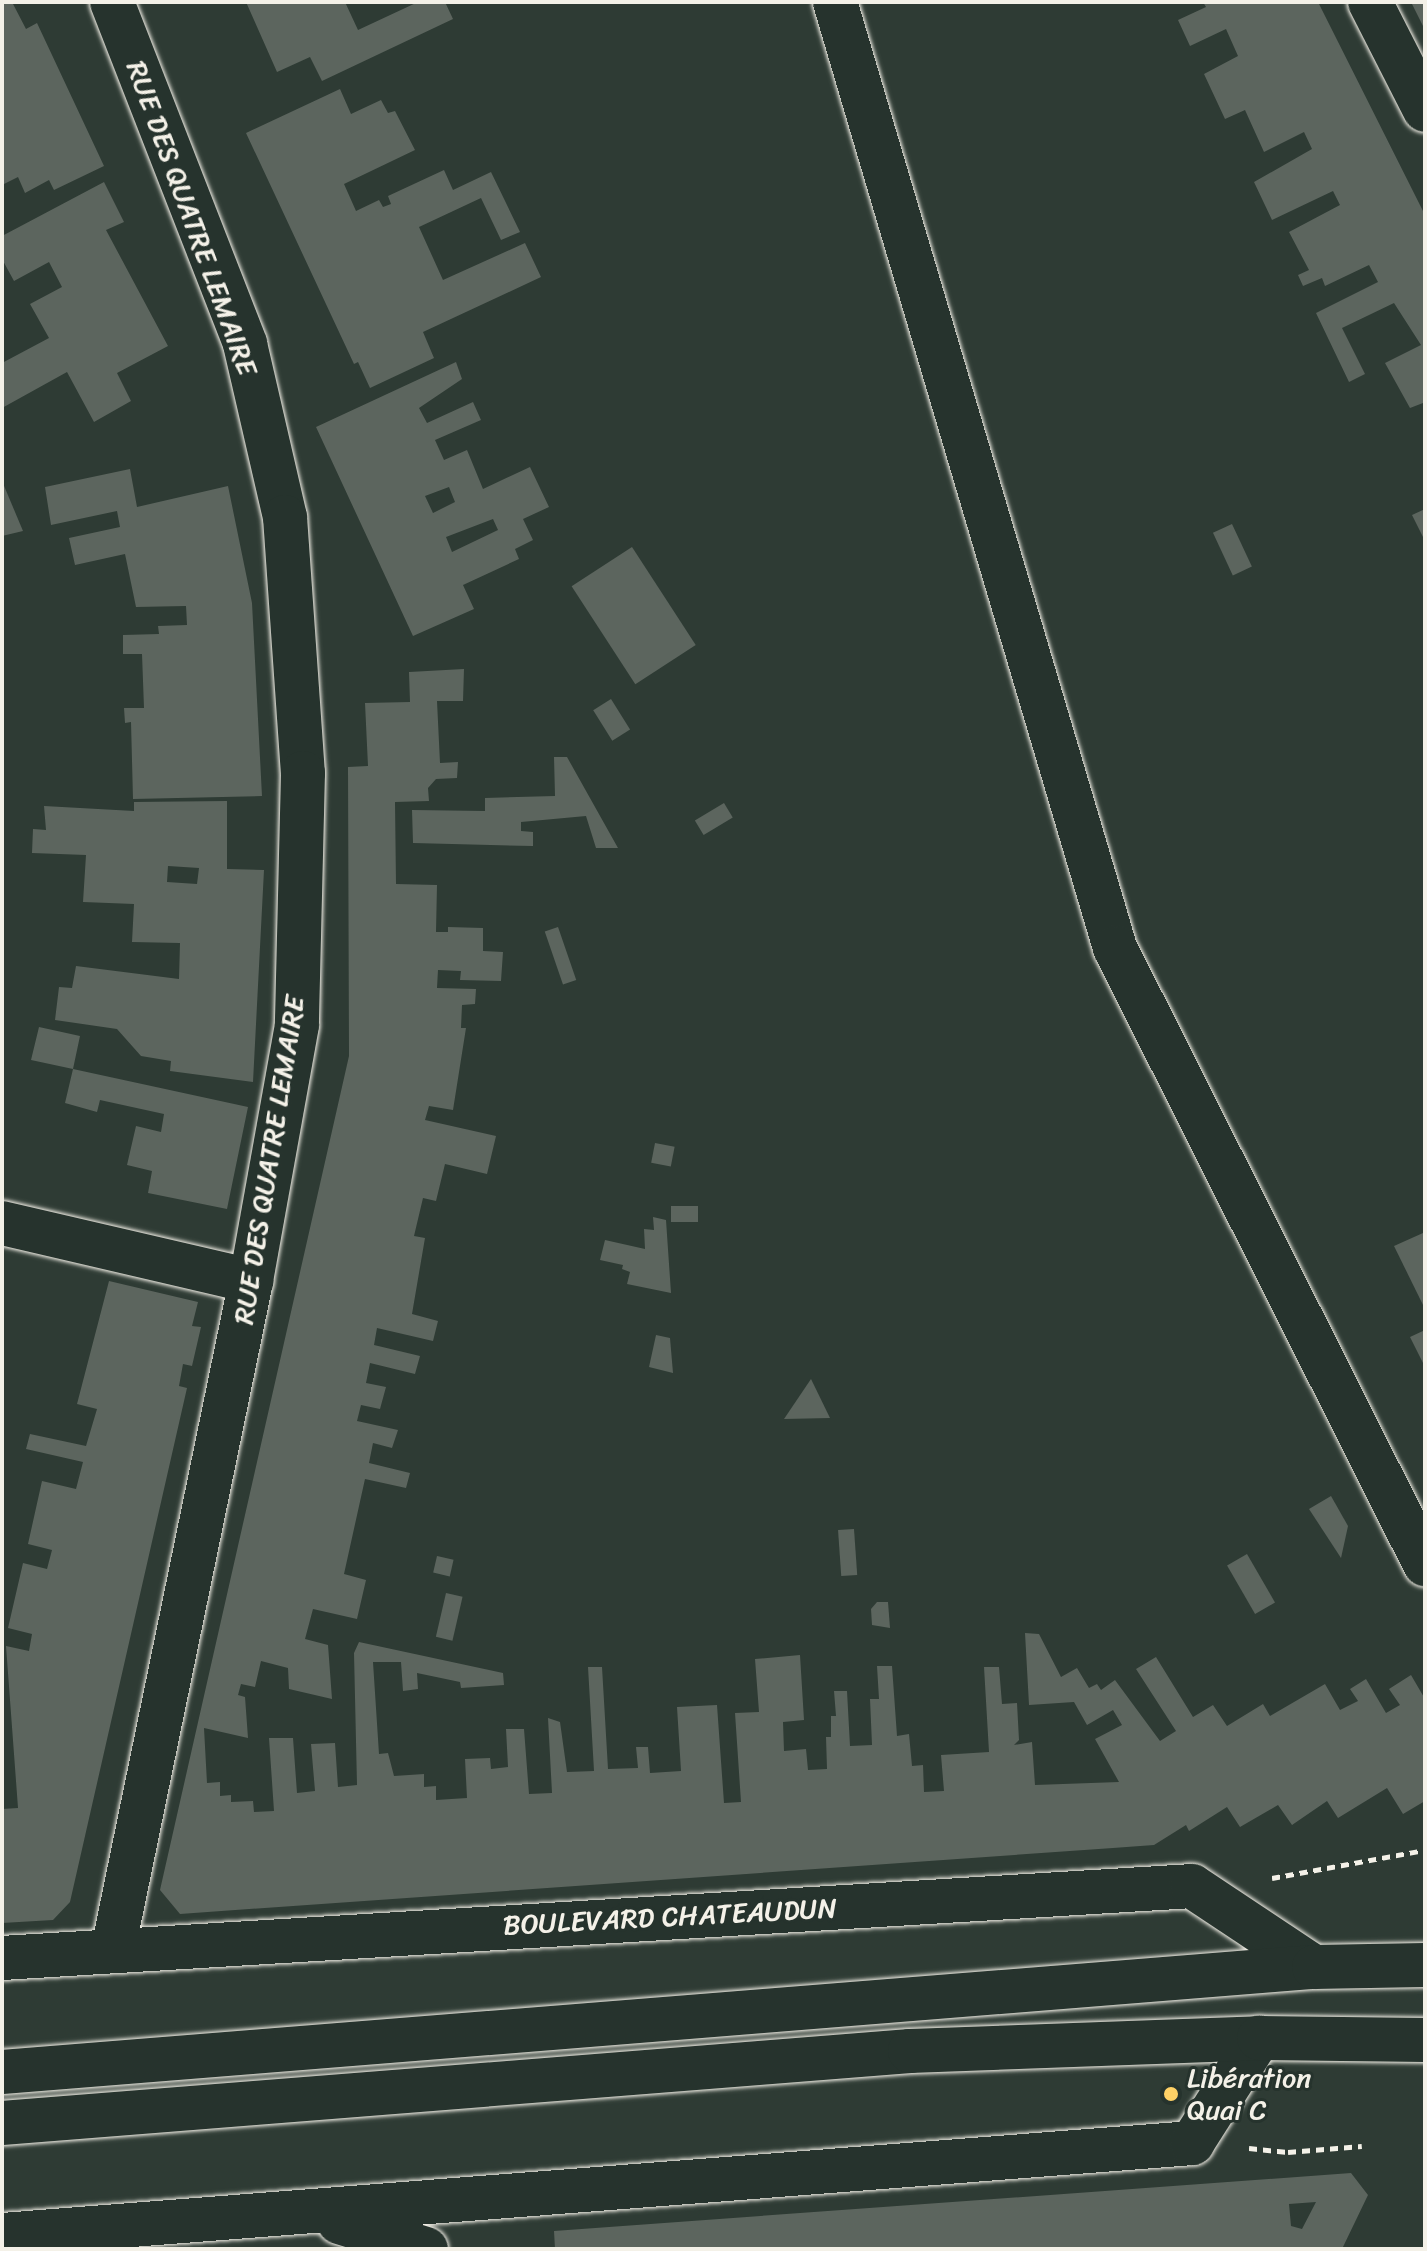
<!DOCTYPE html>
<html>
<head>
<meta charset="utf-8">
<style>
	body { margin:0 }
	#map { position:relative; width:1427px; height:2251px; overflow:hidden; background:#2e3b34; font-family:Sriracha,sans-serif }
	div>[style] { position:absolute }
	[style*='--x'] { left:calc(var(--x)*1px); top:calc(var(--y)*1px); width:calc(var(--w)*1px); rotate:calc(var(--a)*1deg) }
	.building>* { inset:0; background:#5c655e; transform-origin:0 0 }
	.path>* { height:5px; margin-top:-2.5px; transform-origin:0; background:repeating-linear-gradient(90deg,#f4f1e8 0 8px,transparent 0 14px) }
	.roads { filter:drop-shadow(0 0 2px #f4f1e8) drop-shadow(0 0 2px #f4f1e8) }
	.street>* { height:44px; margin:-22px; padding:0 22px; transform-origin:22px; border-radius:22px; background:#26332d }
	.primary>* { height:44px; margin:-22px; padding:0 22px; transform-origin:22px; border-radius:22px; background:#26332d }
	.dots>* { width:22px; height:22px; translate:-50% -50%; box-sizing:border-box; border:4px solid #26332d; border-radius:50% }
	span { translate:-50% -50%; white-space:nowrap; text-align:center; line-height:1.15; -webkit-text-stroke:6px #26332d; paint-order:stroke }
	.street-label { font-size:28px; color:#f4f1e8 }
	.poi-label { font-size:28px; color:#f4f1e8 }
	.left { translate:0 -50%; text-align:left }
	.frame { position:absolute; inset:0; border:4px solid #f4f1e8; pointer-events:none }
</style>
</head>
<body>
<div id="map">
	<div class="building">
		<i style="clip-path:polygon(2px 2px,12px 2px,26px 29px,37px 23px,104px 166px,54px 190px,49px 180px,25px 193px,18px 177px,2px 185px)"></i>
		<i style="clip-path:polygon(246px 2px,345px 2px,358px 30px,418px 2px,445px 2px,453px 19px,322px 81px,310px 57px,277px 72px)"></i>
		<i style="clip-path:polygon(1203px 2px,1318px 2px,1425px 215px,1425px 407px,1423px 403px,1410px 408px,1385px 363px,1421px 345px,1394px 303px,1342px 328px,1365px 374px,1349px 382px,1316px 313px,1378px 282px,1369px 265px,1325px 286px,1322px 278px,1303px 286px,1298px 275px,1309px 270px,1289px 232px,1340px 205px,1333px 191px,1272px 220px,1254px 182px,1312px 149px,1304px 132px,1264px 152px,1245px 110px,1225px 119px,1204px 74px,1238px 56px,1226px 29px,1190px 46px,1178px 20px,1206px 7px)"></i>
		<i style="clip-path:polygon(1411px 2px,1425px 2px,1425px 30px)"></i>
		<i style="clip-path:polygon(340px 89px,351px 114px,381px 100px,388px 113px,395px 111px,415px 150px,344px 184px,356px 211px,379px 200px,383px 207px,391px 204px,388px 196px,444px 170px,453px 190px,491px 172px,520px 232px,501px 240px,481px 198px,419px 227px,443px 280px,525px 243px,541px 277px,423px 332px,434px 358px,370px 388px,358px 362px,354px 364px,246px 133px)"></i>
		<i style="clip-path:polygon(104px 182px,124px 222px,106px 230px,168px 346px,117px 373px,131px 401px,94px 422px,67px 372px,2px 408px,2px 363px,49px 338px,30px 304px,62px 287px,49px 262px,14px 281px,2px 259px,2px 236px)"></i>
		<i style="clip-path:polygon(evenodd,456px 362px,462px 379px,419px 408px,427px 423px,473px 402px,481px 420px,435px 440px,444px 460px,467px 450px,483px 489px,530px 467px,549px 507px,523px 519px,533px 540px,515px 549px,519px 559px,463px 585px,474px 609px,413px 636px,316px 427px,456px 362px,449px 487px,455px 502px,433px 513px,425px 496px,449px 487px,456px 362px,493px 519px,498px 530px,452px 552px,446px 537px,493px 519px)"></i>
		<i style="clip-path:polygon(130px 469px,137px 507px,228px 486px,252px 603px,262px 796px,133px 799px,131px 722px,125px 723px,124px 708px,144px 708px,142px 654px,123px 654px,123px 635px,159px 634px,158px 626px,187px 625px,186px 606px,136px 607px,125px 554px,75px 565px,69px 538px,120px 527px,117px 511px,51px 525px,45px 487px)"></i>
		<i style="clip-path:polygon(2px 481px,23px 531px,2px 536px)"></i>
		<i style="clip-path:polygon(1425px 509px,1425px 541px,1412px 515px)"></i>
		<i style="left:1232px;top:524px;width:47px;height:21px;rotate:65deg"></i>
		<i style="left:632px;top:547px;width:117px;height:72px;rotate:57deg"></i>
		<i style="clip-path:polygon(464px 669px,463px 701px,437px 701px,440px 763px,458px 762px,457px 778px,436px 779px,428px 788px,429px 801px,395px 802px,396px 884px,437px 885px,436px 932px,448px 932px,448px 927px,483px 928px,483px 951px,503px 952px,501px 981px,460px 980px,461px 971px,438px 970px,437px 988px,476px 989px,475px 1004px,462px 1005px,461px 1028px,466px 1028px,453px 1110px,429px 1106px,425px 1120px,496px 1136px,487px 1174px,445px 1164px,436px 1201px,423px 1198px,414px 1236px,425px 1238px,412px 1314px,438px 1321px,433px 1341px,377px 1328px,374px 1345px,420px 1356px,415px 1374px,370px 1363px,366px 1383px,386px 1387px,380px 1409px,361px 1405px,357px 1421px,398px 1430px,392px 1448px,373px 1443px,369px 1463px,410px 1473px,406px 1488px,365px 1479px,344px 1574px,366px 1580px,357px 1619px,313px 1609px,305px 1639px,328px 1645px,332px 1699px,289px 1689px,288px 1668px,261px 1661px,255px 1687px,241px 1684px,238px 1695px,245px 1697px,248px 1738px,204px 1728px,207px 1783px,220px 1782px,220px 1796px,231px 1795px,231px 1802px,253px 1801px,254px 1812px,274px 1811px,269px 1738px,293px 1738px,297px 1793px,315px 1791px,311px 1744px,335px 1743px,338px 1787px,357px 1785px,354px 1653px,359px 1642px,503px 1673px,504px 1685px,461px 1688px,460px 1682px,417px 1673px,418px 1689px,403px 1691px,401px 1662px,373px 1662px,379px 1754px,388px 1753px,394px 1776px,424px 1774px,424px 1787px,436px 1786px,436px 1800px,467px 1798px,465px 1759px,490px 1758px,491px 1769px,508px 1767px,506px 1729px,524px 1729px,529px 1794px,552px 1793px,548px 1718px,560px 1722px,567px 1772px,594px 1771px,588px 1667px,602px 1667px,608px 1769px,638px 1768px,636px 1747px,648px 1747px,650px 1773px,681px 1771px,677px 1707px,717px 1705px,724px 1803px,741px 1802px,735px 1713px,759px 1712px,755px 1659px,800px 1655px,804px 1720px,783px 1722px,784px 1751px,806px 1749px,808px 1770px,827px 1769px,826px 1737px,831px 1737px,831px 1716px,836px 1716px,834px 1691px,847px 1691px,850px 1746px,872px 1745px,870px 1699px,879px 1699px,877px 1666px,892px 1666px,897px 1736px,909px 1734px,912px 1766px,923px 1765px,924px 1792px,944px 1791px,941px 1755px,989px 1752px,984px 1667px,999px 1667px,1002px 1704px,1017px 1703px,1019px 1740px,1014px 1745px,1032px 1742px,1035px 1785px,1119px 1782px,1095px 1739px,1122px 1725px,1113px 1710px,1087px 1725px,1074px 1702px,1029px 1705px,1025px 1633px,1039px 1634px,1061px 1677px,1077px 1668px,1089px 1688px,1097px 1684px,1101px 1690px,1115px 1680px,1160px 1741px,1176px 1731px,1136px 1669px,1156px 1657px,1193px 1717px,1213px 1705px,1227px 1726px,1263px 1704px,1270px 1716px,1325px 1684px,1340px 1710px,1358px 1701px,1350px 1689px,1366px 1679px,1386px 1713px,1400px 1705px,1389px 1689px,1411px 1675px,1425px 1699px,1425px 1801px,1403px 1814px,1387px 1788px,1338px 1818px,1327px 1801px,1292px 1825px,1278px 1805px,1240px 1827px,1227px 1807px,1189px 1831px,1186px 1825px,1154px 1845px,1113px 1848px,180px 1914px,160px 1890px,349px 1056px,348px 767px,368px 766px,365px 703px,410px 702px,409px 672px)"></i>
		<i style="left:611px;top:699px;width:36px;height:21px;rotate:58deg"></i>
		<i style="clip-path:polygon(554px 757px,567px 757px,618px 848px,596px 848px,586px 816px,521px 822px,521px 831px,533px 832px,533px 846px,413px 843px,412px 810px,485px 811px,485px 798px,555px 796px)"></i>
		<i style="clip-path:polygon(evenodd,227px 801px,227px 869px,264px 870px,253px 1082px,170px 1071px,171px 1061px,141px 1056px,117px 1029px,55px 1020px,59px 987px,72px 988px,76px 966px,179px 979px,180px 943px,132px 942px,134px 904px,83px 902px,86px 855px,32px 853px,33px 829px,46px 830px,44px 806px,134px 811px,134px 802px,227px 801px,168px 866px,199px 868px,197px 884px,167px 882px,168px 866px)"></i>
		<i style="left:724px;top:803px;width:17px;height:34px;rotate:59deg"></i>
		<i style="left:558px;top:927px;width:56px;height:14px;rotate:71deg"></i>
		<i style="clip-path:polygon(39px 1027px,80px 1036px,73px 1069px,248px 1107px,227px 1209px,148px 1193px,152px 1171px,127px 1165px,136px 1126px,161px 1132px,164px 1114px,100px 1100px,97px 1112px,65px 1103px,73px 1069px,31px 1060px)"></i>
		<i style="left:655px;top:1143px;width:20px;height:20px;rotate:11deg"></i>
		<i style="left:671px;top:1206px;width:27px;height:16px"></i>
		<i style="clip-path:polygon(653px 1217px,666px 1220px,671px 1293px,627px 1284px,630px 1272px,622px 1269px,623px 1265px,600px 1260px,605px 1240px,645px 1249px,644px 1229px,654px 1230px)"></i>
		<i style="clip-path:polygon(1423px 1233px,1425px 1237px,1425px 1309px,1394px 1246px)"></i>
		<i style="clip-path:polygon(109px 1281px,198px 1302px,192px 1326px,201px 1327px,192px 1366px,183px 1364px,179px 1386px,187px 1388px,70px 1902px,53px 1920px,2px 1923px,2px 1809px,18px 1808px,6px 1646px,29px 1651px,32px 1634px,8px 1628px,23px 1563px,47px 1569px,52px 1550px,28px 1544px,42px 1481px,76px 1489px,83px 1462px,26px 1449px,30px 1434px,86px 1446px,97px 1409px,77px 1404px)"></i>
		<i style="clip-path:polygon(1425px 1330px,1425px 1367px,1410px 1337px)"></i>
		<i style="clip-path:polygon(656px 1335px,670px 1338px,673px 1373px,649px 1367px)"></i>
		<i style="clip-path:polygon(811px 1379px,830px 1418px,784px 1419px)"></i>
		<i style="clip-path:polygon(1331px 1496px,1348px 1526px,1341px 1558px,1309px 1509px)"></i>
		<i style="left:854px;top:1529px;width:46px;height:16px;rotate:86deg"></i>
		<i style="left:1247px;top:1554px;width:56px;height:23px;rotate:60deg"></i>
		<i style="left:437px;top:1556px;width:17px;height:17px;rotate:13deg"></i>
		<i style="left:446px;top:1593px;width:17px;height:45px;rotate:13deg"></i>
		<i style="clip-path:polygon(877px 1602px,888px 1602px,890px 1628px,872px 1625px,871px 1609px)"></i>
		<i style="clip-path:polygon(evenodd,1351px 2173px,1368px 2195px,1342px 2249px,555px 2249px,554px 2231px,1351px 2173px,1316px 2202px,1302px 2229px,1291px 2226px,1289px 2204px,1316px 2202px)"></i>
	</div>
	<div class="path">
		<i style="--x:1272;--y:1878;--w:156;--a:-10.4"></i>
		<i style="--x:1249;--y:2148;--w:39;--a:6"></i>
		<i style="--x:1288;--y:2152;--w:74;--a:-4.6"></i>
	</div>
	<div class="roads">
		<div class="street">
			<i style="--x:112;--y:2;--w:367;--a:68.7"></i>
			<i style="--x:245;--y:344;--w:178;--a:77"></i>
			<i style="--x:285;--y:517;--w:257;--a:86"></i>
			<i style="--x:303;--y:773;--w:252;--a:91.4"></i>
			<i style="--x:297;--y:1025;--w:260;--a:100.2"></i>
			<i style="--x:251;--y:1281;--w:683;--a:101.66"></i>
			<i style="--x:835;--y:2;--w:987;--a:73.51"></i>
			<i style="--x:1115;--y:948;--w:690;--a:63.29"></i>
			<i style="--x:1370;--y:2;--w:121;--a:63"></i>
			<i style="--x:2;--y:1223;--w:256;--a:13.1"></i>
			<i style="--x:2;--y:1958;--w:1192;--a:-3.46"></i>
			<i style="--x:1192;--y:1886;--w:146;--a:33.6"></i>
			<i style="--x:339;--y:2222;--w:91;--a:17.2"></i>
			<i style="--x:2;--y:2235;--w:1194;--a:-4.42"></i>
			<i style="--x:1192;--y:2143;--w:125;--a:-57.5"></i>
		</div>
		<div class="primary">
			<i style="--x:2;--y:2072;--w:1316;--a:-4.58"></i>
			<i style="--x:1314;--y:1967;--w:111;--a:-1"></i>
			<i style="--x:2;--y:2123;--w:911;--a:-4.53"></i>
			<i style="--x:910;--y:2051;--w:349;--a:-2.1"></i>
			<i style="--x:1259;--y:2038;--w:166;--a:0.7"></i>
		</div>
	</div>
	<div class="dots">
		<i style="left:1171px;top:2094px;background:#ffd166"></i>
	</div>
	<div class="street-label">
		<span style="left:192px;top:218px;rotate:70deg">RUE DES QUATRE LEMAIRE</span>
		<span style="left:269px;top:1160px;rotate:-81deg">RUE DES QUATRE LEMAIRE</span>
		<span style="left:670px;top:1917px;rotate:-3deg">BOULEVARD CHATEAUDUN</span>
	</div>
	<div class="poi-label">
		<span class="left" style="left:1187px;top:2094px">Libération<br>Quai C</span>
	</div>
	<div class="frame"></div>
</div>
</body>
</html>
